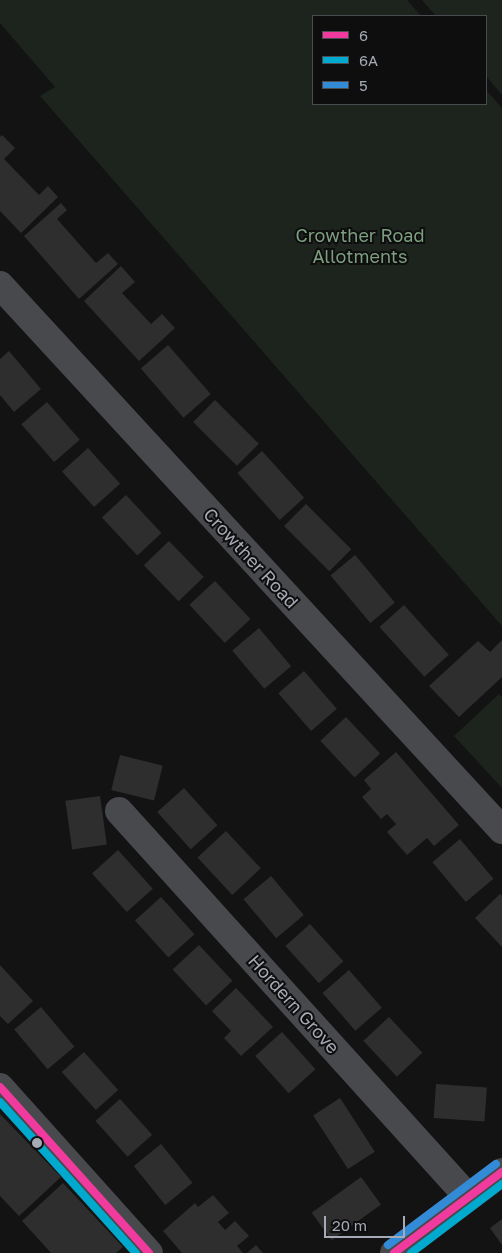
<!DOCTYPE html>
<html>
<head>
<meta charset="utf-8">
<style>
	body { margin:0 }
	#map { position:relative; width:502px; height:1253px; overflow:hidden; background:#131314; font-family:"Golos Text",sans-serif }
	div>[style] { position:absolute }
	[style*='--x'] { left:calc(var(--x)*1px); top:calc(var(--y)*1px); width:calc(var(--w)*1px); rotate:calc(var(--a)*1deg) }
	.green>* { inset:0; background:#1d241e }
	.building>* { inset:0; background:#2e2e2f; transform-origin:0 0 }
	.minor>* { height:28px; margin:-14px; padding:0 14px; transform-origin:14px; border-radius:14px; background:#48494c }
	.bus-1>* { height:8px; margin:-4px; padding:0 4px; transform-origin:4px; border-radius:4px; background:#f13a9d }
	.bus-2>* { height:8px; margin:-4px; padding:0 4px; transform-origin:4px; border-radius:4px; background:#00a9ce }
	.bus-3>* { height:8px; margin:-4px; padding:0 4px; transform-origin:4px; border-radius:4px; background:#338bd7 }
	.dots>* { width:14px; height:14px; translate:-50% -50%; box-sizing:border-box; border:2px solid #0e0e0f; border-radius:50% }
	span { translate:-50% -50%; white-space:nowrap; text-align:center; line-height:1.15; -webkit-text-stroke:4px #0e0e0f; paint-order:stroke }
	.park-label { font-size:18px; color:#7d9e7f }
	.street-label { font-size:18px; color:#a5aab4 }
	.legend { position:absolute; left:312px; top:15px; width:175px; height:90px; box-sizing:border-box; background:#0e0e0f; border:1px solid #4a4c51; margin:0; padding:6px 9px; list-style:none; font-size:15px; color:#a5aab4 }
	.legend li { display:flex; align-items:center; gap:10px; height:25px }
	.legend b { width:25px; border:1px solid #4a4c51 }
	.scale { position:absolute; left:324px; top:1216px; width:81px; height:22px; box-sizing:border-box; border:2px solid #a5aab4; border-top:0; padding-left:6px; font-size:15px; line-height:18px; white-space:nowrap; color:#a5aab4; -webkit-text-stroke:4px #0e0e0f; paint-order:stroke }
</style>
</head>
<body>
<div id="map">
	<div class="green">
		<i style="clip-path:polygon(0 0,407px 0,421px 16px,313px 16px,313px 104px,486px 104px,486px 90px,502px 108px,502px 626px,40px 96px,55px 87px,0 23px)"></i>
		<i style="clip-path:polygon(422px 0,502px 0,502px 95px,486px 76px,486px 16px,436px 16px)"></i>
		<i style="clip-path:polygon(499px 694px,502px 697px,502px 788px,454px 736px)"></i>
	</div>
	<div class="building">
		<i style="clip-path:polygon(2px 135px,15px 148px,4px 159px,39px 195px,48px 186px,58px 197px,21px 233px,0 211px,0 137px)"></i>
		<i style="clip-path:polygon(61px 203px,67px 210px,57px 219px,96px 263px,108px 253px,118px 264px,79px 299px,24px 236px)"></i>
		<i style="clip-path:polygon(121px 266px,135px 282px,122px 293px,151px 324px,162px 314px,175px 328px,139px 361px,84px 301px)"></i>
		<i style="left:168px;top:345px;width:65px;height:36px;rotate:49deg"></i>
		<i style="clip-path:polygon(9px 351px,41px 389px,14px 412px,0 395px,0 359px)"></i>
		<i style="left:215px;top:400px;width:62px;height:31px;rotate:45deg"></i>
		<i style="left:47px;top:402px;width:50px;height:34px;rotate:49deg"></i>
		<i style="left:88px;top:448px;width:48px;height:35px;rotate:48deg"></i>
		<i style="left:262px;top:451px;width:63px;height:33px;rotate:48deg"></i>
		<i style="left:126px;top:495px;width:52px;height:33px;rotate:47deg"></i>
		<i style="left:306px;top:504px;width:64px;height:31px;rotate:45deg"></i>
		<i style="left:169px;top:541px;width:50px;height:35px;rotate:46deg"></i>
		<i style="left:355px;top:555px;width:62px;height:32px;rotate:50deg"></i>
		<i style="left:215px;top:581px;width:52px;height:35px;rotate:47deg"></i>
		<i style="left:404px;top:605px;width:67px;height:33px;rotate:48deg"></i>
		<i style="left:259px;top:628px;width:50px;height:35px;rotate:50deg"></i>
		<i style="clip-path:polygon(502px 640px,502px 677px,459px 717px,429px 686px,478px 641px,490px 652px)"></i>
		<i style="left:304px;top:671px;width:50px;height:34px;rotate:49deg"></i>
		<i style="left:346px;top:717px;width:50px;height:35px;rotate:47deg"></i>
		<i style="clip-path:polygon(396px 752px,459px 825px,434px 846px,427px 838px,407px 855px,387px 832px,396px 824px,387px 814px,381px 819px,362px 797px,371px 789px,364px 780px)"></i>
		<i style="left:120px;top:755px;width:44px;height:36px;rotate:14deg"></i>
		<i style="left:184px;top:788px;width:50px;height:36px;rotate:48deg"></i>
		<i style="left:100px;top:796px;width:49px;height:35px;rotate:82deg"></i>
		<i style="left:226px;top:831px;width:51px;height:39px;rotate:47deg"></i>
		<i style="left:460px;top:839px;width:52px;height:36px;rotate:50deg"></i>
		<i style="left:118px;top:850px;width:52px;height:35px;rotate:48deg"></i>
		<i style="left:271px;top:876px;width:51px;height:36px;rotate:50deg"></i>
		<i style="clip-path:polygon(500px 894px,502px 896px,502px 947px,475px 918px)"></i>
		<i style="left:161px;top:897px;width:50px;height:35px;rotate:48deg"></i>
		<i style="left:310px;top:924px;width:50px;height:33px;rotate:48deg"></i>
		<i style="left:199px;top:945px;width:49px;height:36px;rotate:47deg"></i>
		<i style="clip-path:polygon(0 965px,33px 1001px,8px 1024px,0 1016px)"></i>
		<i style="left:349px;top:970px;width:50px;height:35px;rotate:49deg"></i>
		<i style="clip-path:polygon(236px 988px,273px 1027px,241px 1056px,224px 1038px,231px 1031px,212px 1011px)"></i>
		<i style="left:41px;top:1007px;width:52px;height:35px;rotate:50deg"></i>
		<i style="left:389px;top:1017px;width:49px;height:35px;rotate:47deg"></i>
		<i style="left:282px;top:1032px;width:50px;height:36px;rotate:48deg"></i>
		<i style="left:84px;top:1052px;width:51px;height:30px;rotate:48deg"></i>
		<i style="left:436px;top:1084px;width:51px;height:34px;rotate:4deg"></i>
		<i style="left:340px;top:1098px;width:64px;height:32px;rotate:57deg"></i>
		<i style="left:120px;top:1099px;width:48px;height:33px;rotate:48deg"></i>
		<i style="clip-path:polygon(0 1114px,61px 1177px,19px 1216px,0 1196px)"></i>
		<i style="left:161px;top:1144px;width:50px;height:35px;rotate:51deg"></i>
		<i style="left:361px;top:1177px;width:34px;height:61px;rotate:54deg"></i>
		<i style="clip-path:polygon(63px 1183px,123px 1247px,116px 1253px,51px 1253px,22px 1221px)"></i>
		<i style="clip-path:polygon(213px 1195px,229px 1213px,218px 1222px,225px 1230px,235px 1221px,249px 1236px,237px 1246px,243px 1253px,182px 1253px,163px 1231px,195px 1203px,198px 1207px)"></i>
		<i style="clip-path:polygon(502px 1219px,502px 1245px,490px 1228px)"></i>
		<i style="clip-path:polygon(256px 1245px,263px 1253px,247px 1253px)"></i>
	</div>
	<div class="minor">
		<i style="--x:0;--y:285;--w:741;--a:47.35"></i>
		<i style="--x:119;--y:811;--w:520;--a:47.88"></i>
		<i style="--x:0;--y:1087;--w:223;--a:48.1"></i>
		<i style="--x:394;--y:1253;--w:135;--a:-36.9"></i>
	</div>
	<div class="bus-1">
		<i style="--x:0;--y:1087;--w:223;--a:48.1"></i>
		<i style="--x:394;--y:1253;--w:135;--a:-36.9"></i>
	</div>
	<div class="bus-2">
		<i style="--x:0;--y:1102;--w:203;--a:48"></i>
		<i style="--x:411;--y:1253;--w:114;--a:-37.2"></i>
	</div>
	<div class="bus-3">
		<i style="--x:388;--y:1245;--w:135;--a:-36.9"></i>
	</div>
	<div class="dots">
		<i style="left:37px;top:1143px;background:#a5aab4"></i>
	</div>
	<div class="park-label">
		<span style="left:360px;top:246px">Crowther Road<br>Allotments</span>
	</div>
	<div class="street-label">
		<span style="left:251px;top:558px;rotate:47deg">Crowther Road</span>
		<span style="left:294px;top:1004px;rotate:48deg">Hordern Grove</span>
	</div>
	<ul class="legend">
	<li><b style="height:6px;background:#f13a9d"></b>6</li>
	<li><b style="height:6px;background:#00a9ce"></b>6A</li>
	<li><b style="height:6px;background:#338bd7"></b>5</li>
	</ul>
	<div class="scale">20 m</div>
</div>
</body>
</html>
